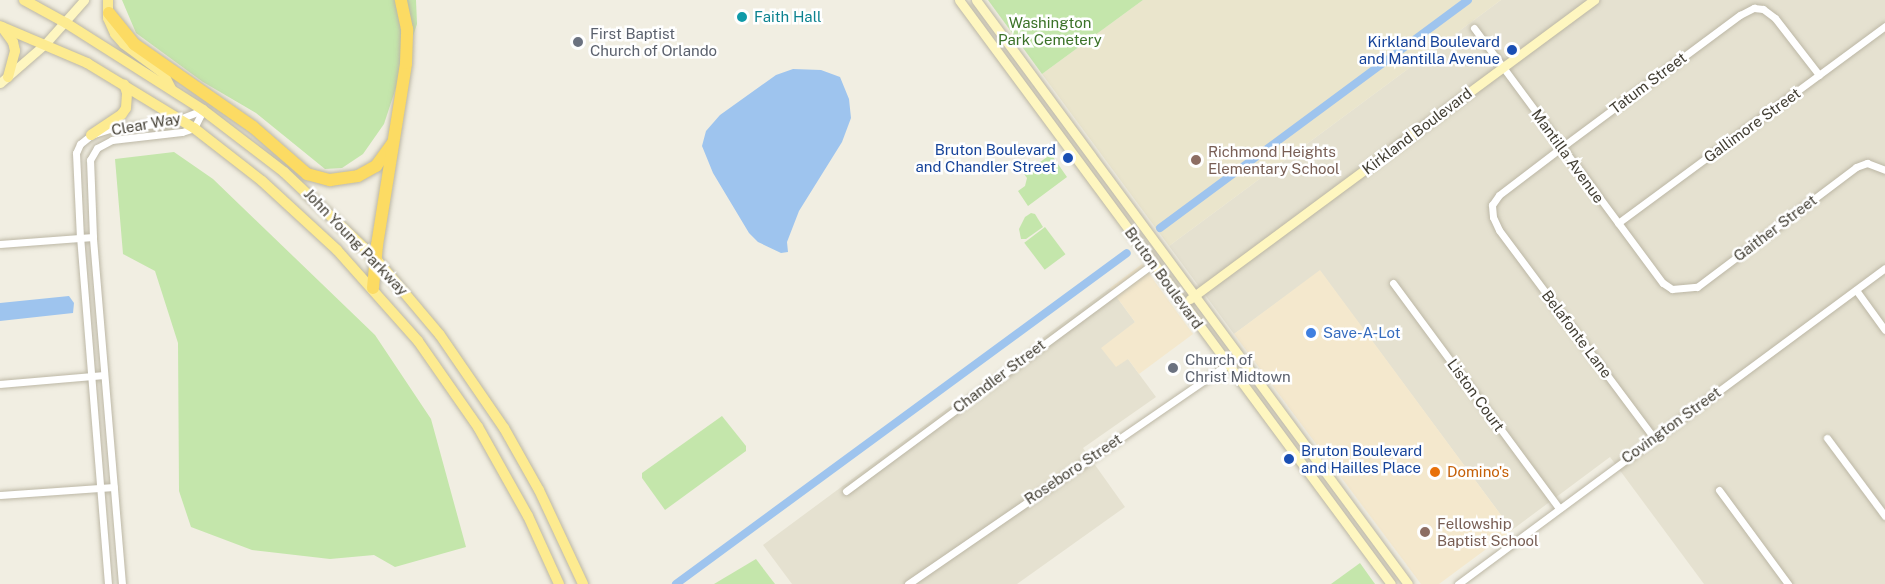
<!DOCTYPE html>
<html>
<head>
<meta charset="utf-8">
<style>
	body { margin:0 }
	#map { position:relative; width:1885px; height:584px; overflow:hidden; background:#f1eee2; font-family:"Public Sans",sans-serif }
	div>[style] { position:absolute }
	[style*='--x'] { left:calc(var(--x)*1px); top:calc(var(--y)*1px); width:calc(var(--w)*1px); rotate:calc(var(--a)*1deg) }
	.residential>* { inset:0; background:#e5e1d0 }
	.commercial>* { inset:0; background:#f4e8cd }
	.education>* { inset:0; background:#eae5cc }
	.green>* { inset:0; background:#c4e6ab; transform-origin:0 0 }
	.water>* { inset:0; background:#9ec4ee }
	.canal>* { height:8px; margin:-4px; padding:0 4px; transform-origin:4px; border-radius:4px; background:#9ec4ee }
	.roads { filter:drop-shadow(0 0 2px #bcb7a5) drop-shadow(0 0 2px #bcb7a5) }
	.street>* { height:7px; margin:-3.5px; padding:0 3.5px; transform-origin:3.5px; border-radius:3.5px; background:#fff }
	.secondary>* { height:9px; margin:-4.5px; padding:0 4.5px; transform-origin:4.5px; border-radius:4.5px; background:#fef6c0 }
	.primary>* { height:10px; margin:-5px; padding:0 5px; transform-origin:5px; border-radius:5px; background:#fdeb90 }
	.highway>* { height:12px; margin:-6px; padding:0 6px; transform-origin:6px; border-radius:6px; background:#fcdb63 }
	.dots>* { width:16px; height:16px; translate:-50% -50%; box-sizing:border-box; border:3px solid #fff; border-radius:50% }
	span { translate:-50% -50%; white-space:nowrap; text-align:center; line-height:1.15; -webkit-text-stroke:5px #fff; paint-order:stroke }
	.culture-label { font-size:15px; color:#0d838f }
	.left { translate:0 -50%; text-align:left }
	.park-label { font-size:15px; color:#3b7228 }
	.worship-label { font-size:15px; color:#5b616d }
	.transit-label { font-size:15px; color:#164399 }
	.right { translate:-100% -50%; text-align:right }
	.street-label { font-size:15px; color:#423e33 }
	.education-label { font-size:15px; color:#785e54 }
	.shop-label { font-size:15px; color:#366cbe }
	.food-label { font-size:15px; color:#c56008 }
</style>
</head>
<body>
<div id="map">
	<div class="residential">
		<i style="clip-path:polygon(1501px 0,1885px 0,1885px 584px,1704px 584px,1610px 457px,1512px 530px,1320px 271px,1234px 334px,1169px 246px)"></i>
		<i style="clip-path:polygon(1110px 288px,1135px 322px,1128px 359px,1156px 397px,1083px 448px,1125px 507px,1017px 584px,792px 584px,763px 545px)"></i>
	</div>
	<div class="commercial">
		<i style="clip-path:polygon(1142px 264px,1193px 334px,1139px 374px,1128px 359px,1116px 367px,1101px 348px,1135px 322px,1110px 288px)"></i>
		<i style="clip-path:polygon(1320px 270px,1512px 530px,1439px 584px,1421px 584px,1234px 334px)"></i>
	</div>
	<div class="education">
		<i style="clip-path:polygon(1143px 0,1501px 0,1169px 246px,1042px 74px)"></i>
	</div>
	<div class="green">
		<i style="clip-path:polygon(122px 0,416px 0,417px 24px,384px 124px,363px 154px,342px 168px,325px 169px,256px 113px,203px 82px,136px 33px)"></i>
		<i style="clip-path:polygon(988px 0,1143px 0,1042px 74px)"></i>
		<i style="clip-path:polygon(174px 152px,213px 179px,375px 335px,431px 419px,466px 547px,395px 567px,374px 555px,330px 559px,252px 550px,191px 527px,179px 491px,178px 343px,155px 271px,123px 254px,115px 159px)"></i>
		<i style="clip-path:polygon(1051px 154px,1067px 177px,1028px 206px,1018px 191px,1025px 186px,1027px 178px,1024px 174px)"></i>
		<i style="clip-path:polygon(1031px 213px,1035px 214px,1043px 227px,1026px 239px,1021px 239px,1019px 229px,1025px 217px)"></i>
		<i style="left:1045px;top:227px;width:34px;height:26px;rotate:53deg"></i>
		<i style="clip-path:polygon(722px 416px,746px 446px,746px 451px,665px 510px,642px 478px,642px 473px)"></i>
		<i style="clip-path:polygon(756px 559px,775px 584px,714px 584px)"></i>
		<i style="clip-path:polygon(1360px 563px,1375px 584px,1331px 584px)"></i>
	</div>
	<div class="water">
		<i style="clip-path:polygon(793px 69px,821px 70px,840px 77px,849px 99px,851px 118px,842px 142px,799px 211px,787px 242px,788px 252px,781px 253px,758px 242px,749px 233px,713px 173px,702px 146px,706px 131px,720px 115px,776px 75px)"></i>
		<i style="clip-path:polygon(69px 296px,74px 303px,73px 313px,0 321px,0 303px)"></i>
	</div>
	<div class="canal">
		<i style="--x:1160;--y:228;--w:383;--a:-36.5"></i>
		<i style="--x:676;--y:584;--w:559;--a:-36.28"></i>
	</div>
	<div class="roads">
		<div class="street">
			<i style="--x:1474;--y:28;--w:317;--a:53.5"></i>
			<i style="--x:1663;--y:283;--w:11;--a:34"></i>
			<i style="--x:1672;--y:289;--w:25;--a:-5"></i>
			<i style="--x:1697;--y:287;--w:199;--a:-37"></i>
			<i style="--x:1856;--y:167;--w:12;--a:-20"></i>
			<i style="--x:1867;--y:163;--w:19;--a:21"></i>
			<i style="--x:1618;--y:223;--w:332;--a:-36.4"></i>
			<i style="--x:0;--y:244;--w:93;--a:-4.3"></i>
			<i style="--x:1393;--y:283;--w:280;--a:53.6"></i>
			<i style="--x:1856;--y:290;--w:49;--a:54.1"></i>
			<i style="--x:0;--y:384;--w:104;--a:-4.9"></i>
			<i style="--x:1654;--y:438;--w:259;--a:-126.7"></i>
			<i style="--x:1499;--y:230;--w:14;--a:-115"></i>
			<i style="--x:1493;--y:217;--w:12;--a:-95"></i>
			<i style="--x:1492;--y:205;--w:12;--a:-55"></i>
			<i style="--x:1499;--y:195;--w:79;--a:-37.3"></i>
			<i style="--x:1562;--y:147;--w:222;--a:-36.6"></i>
			<i style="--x:1740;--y:15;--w:16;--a:-27"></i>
			<i style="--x:1754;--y:8;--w:9;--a:6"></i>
			<i style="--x:1763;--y:9;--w:15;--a:37"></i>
			<i style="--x:1775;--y:18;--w:72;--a:52.3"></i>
			<i style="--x:1827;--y:438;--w:97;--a:53.4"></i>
			<i style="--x:1719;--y:490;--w:117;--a:53.7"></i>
			<i style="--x:846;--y:491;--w:382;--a:-36.5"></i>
			<i style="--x:0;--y:495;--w:114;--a:-4"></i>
			<i style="--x:108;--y:584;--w:347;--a:-94.6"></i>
			<i style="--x:80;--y:238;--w:85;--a:-92.7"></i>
			<i style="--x:76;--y:153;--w:10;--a:-66"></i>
			<i style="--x:80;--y:144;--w:14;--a:-39"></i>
			<i style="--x:91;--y:135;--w:23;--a:-18"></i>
			<i style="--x:113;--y:128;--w:56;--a:-5.1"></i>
			<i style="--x:169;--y:123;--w:36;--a:-21"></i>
			<i style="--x:122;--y:584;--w:348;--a:-94.8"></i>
			<i style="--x:93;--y:237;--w:77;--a:-92.2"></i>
			<i style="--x:90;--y:160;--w:14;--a:-60"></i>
			<i style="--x:97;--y:148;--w:17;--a:-28"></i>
			<i style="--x:112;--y:140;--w:70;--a:-6.5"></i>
			<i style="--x:182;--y:132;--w:13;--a:-18"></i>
			<i style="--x:194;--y:128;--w:20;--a:-63"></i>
			<i style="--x:908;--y:584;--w:403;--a:-34.5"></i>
			<i style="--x:1458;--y:584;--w:531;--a:-36.5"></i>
		</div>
		<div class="secondary">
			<i style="--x:959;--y:0;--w:726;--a:53.51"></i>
			<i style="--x:976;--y:0;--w:726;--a:53.51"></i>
			<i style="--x:0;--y:83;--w:60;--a:-40.9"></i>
			<i style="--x:45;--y:44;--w:59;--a:-48.4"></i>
			<i style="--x:1190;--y:299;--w:503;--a:-36.51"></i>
		</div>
		<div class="primary">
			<i style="--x:24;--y:0;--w:48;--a:28.7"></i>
			<i style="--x:66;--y:23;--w:162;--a:32.4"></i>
			<i style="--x:203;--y:110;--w:102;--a:37.4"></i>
			<i style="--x:284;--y:172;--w:127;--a:43.4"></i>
			<i style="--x:376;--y:259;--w:99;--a:49.9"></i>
			<i style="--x:440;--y:335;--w:113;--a:55.5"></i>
			<i style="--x:504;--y:428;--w:71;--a:60.6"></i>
			<i style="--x:539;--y:490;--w:104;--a:64.9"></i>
			<i style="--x:108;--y:0;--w:18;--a:90"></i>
			<i style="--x:108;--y:18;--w:17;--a:66"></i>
			<i style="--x:115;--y:34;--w:13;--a:48"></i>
			<i style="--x:124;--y:44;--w:49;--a:36.6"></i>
			<i style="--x:163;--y:73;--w:18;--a:63"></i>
			<i style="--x:0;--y:26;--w:95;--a:23"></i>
			<i style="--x:87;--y:63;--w:125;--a:31.3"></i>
			<i style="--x:194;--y:128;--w:86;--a:37.9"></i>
			<i style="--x:262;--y:181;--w:102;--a:42.6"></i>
			<i style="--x:337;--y:250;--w:122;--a:48.3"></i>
			<i style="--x:418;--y:341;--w:105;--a:55.1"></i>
			<i style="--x:478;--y:427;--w:102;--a:60.7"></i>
			<i style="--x:528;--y:516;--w:75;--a:65.5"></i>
			<i style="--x:2;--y:27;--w:19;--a:54"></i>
			<i style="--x:13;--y:42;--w:9;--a:77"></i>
			<i style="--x:15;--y:51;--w:27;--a:105"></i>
			<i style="--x:91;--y:135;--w:37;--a:-34"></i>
			<i style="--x:122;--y:114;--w:7;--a:-56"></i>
			<i style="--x:126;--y:108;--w:15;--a:-86"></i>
			<i style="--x:127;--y:93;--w:9;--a:-108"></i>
		</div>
		<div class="highway">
			<i style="--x:109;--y:13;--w:40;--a:51"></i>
			<i style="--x:134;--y:44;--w:145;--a:34.9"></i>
			<i style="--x:253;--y:127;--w:72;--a:41"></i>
			<i style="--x:307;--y:174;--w:24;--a:15"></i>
			<i style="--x:330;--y:180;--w:28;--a:-8"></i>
			<i style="--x:358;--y:176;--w:21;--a:-29"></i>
			<i style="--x:376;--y:166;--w:29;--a:-54"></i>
			<i style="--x:373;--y:288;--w:43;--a:-84.7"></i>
			<i style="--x:377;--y:245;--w:184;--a:-80.9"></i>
			<i style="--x:406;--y:63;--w:34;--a:-88"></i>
			<i style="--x:407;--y:29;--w:30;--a:-102"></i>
		</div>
	</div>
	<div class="dots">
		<i style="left:742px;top:17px;background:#0f9aa8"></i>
		<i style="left:578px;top:42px;background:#6b7280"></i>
		<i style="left:1512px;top:50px;background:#1a4fb4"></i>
		<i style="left:1068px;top:158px;background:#1a4fb4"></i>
		<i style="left:1196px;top:160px;background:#8d6e63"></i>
		<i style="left:1311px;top:333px;background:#3f7fe0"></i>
		<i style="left:1173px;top:368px;background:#6b7280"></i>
		<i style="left:1289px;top:459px;background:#1a4fb4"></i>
		<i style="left:1435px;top:472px;background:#e8710a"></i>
		<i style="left:1425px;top:532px;background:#8d6e63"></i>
	</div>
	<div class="culture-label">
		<span class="left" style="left:754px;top:17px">Faith Hall</span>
	</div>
	<div class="park-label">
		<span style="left:1050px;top:31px">Washington<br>Park Cemetery</span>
	</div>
	<div class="worship-label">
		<span class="left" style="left:590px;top:42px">First Baptist<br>Church of Orlando</span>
		<span class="left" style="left:1185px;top:368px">Church of<br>Christ Midtown</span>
	</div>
	<div class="transit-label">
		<span class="right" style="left:1500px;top:50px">Kirkland Boulevard<br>and Mantilla Avenue</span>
		<span class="right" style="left:1056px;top:158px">Bruton Boulevard<br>and Chandler Street</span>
		<span class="left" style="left:1301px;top:459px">Bruton Boulevard<br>and Hailles Place</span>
	</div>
	<div class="street-label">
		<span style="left:1648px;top:83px;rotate:-37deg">Tatum Street</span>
		<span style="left:146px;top:124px;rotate:-10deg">Clear Way</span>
		<span style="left:1752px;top:125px;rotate:-36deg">Gallimore Street</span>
		<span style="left:1417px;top:131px;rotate:-37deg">Kirkland Boulevard</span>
		<span style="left:1568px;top:156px;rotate:54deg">Mantilla Avenue</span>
		<span style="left:1775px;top:228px;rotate:-37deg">Gaither Street</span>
		<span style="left:356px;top:242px;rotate:46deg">John Young Parkway</span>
		<span style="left:1164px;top:278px;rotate:54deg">Bruton Boulevard</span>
		<span style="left:1577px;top:334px;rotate:53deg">Belafonte Lane</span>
		<span style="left:999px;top:376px;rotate:-37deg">Chandler Street</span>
		<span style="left:1476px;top:395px;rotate:54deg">Liston Court</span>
		<span style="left:1671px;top:425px;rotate:-36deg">Covington Street</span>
		<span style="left:1073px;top:469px;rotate:-34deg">Roseboro Street</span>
	</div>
	<div class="education-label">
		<span class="left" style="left:1208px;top:160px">Richmond Heights<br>Elementary School</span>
		<span class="left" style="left:1437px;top:532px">Fellowship<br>Baptist School</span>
	</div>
	<div class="shop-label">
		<span class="left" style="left:1323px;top:333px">Save-A-Lot</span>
	</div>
	<div class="food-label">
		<span class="left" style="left:1447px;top:472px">Domino's</span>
	</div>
</div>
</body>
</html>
